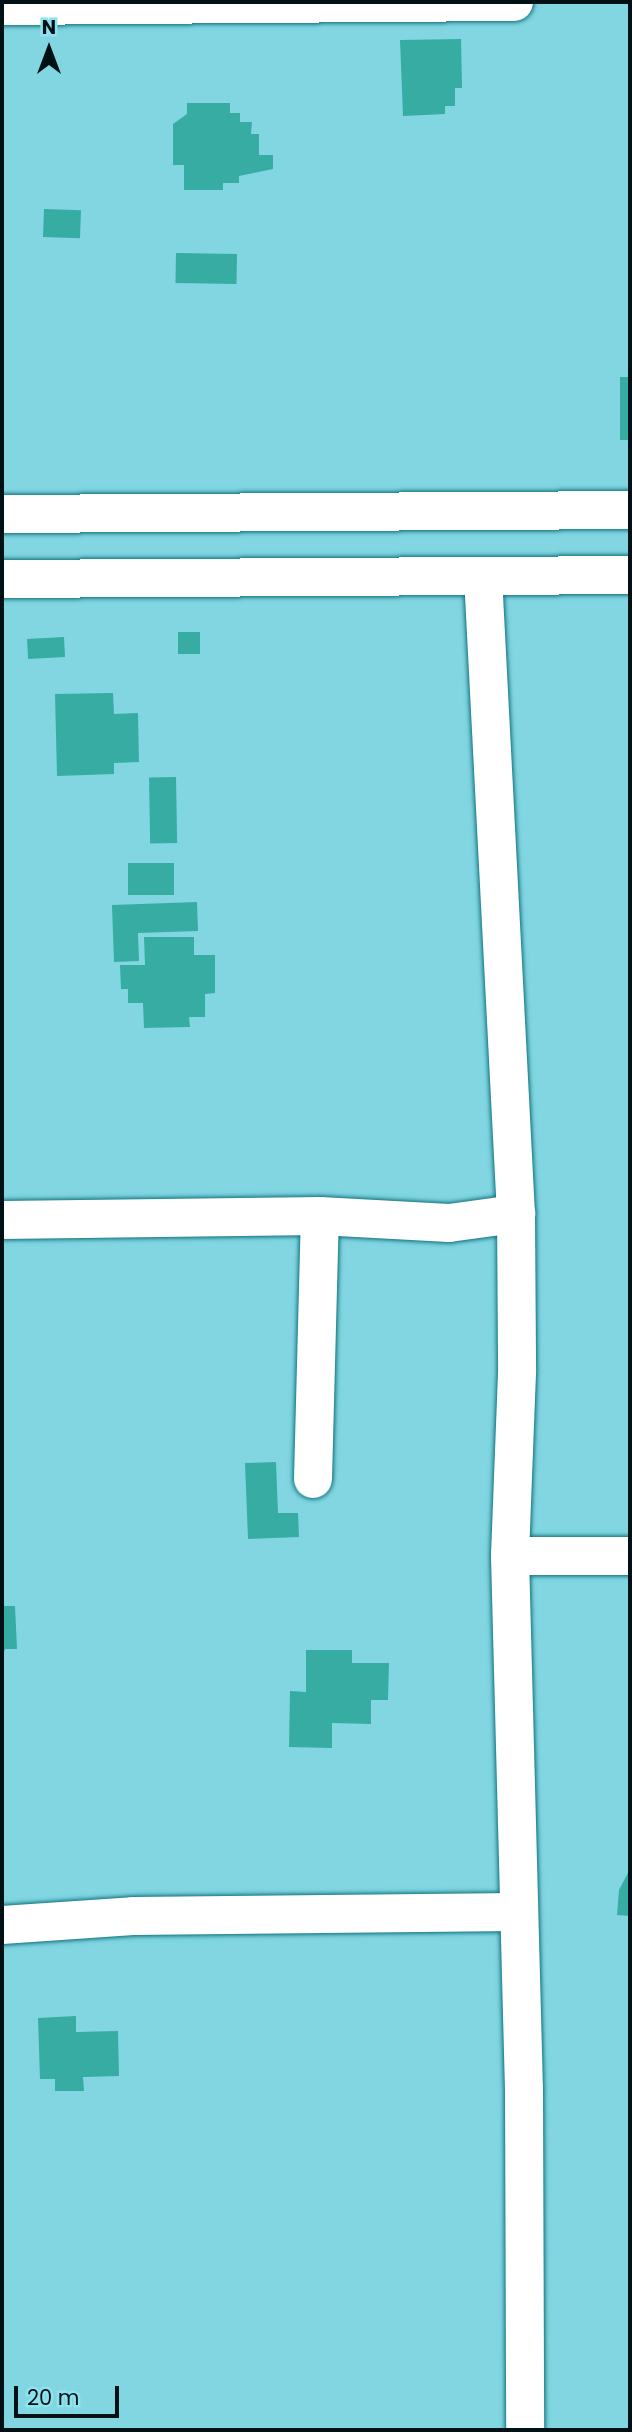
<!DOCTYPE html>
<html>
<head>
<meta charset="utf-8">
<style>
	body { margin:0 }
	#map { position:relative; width:632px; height:2432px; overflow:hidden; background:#81d6e2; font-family:Poppins,sans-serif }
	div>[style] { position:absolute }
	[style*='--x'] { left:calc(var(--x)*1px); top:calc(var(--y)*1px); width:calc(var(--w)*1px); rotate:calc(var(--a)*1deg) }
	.building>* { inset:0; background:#37aca2; transform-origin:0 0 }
	.roads { filter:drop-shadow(0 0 2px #10747f) drop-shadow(0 0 2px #10747f) }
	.minor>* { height:38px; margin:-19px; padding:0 19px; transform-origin:19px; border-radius:19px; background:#fff }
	span { translate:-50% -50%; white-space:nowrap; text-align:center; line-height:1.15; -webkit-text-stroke:7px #8ee3ef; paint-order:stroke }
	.frame { position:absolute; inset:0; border:4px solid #001115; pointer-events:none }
	.north { position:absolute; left:14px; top:14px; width:70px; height:70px; -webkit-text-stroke:5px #8ee3ef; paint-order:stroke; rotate:0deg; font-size:19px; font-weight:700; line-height:28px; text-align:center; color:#001115 }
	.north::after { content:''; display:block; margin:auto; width:24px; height:32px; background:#001115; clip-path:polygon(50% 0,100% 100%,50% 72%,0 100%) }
	.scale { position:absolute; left:14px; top:2386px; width:105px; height:32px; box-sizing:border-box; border:4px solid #001115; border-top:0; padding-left:9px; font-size:21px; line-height:24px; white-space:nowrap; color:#001115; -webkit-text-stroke:5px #8ee3ef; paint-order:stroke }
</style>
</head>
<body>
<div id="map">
	<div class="building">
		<i style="clip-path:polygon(461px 39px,462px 88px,455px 88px,455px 106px,445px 106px,445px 114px,403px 116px,400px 40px)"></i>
		<i style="clip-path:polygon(187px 103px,230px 103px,230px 113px,240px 113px,240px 122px,252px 122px,251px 134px,259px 134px,259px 155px,273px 155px,273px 169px,239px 176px,239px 183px,223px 183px,223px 190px,184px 190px,184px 165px,173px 165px,173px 124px,187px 114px)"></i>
		<i style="left:44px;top:209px;width:37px;height:28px;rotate:2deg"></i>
		<i style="left:176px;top:253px;width:61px;height:30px;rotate:1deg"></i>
		<i style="left:620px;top:377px;width:10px;height:63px"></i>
		<i style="left:178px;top:632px;width:22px;height:22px"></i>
		<i style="left:64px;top:637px;width:20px;height:37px;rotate:87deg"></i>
		<i style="clip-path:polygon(113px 693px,114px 714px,138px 713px,139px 762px,114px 763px,114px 774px,57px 776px,55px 694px)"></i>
		<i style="left:176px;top:777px;width:66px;height:27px;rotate:89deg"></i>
		<i style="left:128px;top:863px;width:46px;height:32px"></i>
		<i style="clip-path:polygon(197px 902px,198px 931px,138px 933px,139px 961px,114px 962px,112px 905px)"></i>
		<i style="clip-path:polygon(144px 937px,194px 937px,194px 955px,215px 955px,215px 993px,205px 994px,205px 1017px,189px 1017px,190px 1027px,144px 1028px,143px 1003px,128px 1003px,128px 989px,121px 989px,120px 965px,145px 965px)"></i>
		<i style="clip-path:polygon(276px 1462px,278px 1513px,298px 1513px,299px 1537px,248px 1539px,245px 1463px)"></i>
		<i style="clip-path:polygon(2px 1606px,15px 1606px,17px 1649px,5px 1649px,2px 1658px)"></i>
		<i style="clip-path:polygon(306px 1650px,352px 1650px,352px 1663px,389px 1663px,388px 1700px,371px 1700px,371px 1724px,332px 1723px,332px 1748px,289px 1747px,290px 1691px,306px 1692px)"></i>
		<i style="clip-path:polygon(630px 1869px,630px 1916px,617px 1915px,619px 1890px)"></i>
		<i style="clip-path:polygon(76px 2016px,76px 2032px,118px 2031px,119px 2076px,83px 2077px,84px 2091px,55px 2091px,55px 2079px,40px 2079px,38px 2018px)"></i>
	</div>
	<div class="roads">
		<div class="minor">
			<i style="--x:2;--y:6;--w:512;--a:-0.45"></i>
			<i style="--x:2;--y:514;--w:628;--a:-0.36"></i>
			<i style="--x:483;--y:576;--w:639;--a:87.04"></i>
			<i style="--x:516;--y:1214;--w:159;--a:89.6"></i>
			<i style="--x:517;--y:1373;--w:183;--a:92.2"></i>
			<i style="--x:510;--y:1556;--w:535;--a:88.5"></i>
			<i style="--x:524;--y:2091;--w:339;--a:89.8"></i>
			<i style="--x:2;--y:579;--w:628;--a:-0.36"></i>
			<i style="--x:2;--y:1220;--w:318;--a:-0.7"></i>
			<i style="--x:320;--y:1216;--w:129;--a:3.1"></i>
			<i style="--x:449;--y:1223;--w:68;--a:-7.7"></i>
			<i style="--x:313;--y:1479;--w:263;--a:-88.5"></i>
			<i style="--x:510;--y:1556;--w:120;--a:0"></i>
			<i style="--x:2;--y:1925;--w:131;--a:-3.9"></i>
			<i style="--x:133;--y:1916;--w:386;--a:-0.6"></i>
		</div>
	</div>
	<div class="frame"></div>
	<div class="north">N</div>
	<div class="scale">20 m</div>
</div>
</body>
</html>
